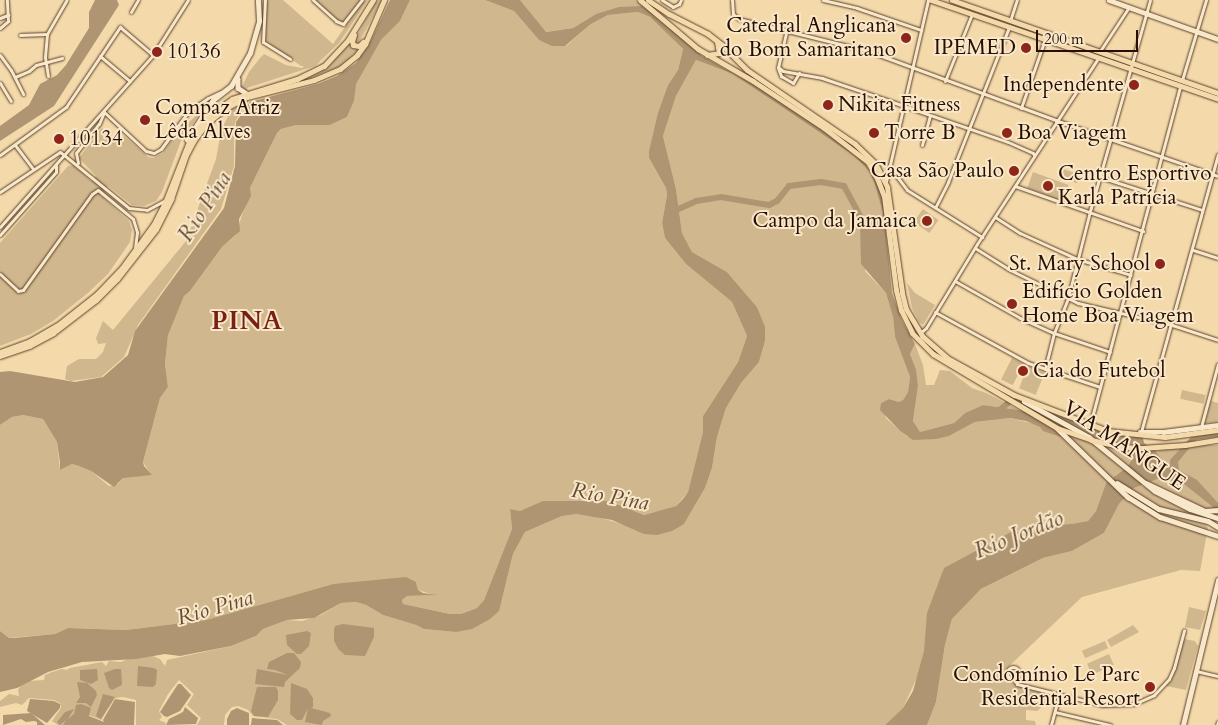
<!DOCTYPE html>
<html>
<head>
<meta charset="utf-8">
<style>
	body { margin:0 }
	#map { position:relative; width:1218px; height:725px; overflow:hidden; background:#f4daab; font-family:Cardo,serif }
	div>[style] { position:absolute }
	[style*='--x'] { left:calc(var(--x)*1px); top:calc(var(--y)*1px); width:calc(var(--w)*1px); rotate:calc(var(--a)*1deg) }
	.green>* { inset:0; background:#d1b78e; transform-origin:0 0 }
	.water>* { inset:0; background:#af9571 }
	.river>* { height:6px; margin:-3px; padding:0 3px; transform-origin:3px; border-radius:3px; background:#af9571 }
	.roads { filter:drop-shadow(0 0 1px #5b412b) drop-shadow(0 0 1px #5b412b) }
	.street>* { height:3px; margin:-1.5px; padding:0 1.5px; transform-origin:1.5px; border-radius:1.5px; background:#f8e7c8 }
	.street>.ring { margin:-1.5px; padding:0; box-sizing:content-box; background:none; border:3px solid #f8e7c8; border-radius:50% }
	.secondary>* { height:4.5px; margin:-2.25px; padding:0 2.25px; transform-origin:2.25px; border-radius:2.25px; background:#f8e7c8 }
	.primary>* { height:5px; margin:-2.5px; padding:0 2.5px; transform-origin:2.5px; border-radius:2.5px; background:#f4daab }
	.dots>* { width:14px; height:14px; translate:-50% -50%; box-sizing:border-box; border:2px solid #f8e7c8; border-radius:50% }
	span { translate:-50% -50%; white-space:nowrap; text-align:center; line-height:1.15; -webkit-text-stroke:4px #f8e7c8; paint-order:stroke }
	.poi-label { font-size:21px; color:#280e00 }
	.right { translate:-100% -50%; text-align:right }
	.left { translate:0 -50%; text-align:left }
	.street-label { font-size:21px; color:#280e00 }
	.water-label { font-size:22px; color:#654b33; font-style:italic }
	.district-label { font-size:26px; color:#7a1f14; font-weight:700; letter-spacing:1px }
	.scale { position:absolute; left:1036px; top:30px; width:102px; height:22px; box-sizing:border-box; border:2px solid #280e00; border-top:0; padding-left:6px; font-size:15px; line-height:18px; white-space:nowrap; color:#280e00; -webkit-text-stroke:4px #f8e7c8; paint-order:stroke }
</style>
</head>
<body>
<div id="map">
	<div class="green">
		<i style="clip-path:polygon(267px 0,283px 0,333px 44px,364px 0,368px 0,339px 43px,315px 66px,247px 88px,248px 102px,236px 120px,234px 128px,234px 166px,221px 209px,138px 325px,124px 357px,101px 377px,71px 381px,65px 379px,67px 366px,79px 359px,96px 359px,103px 352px,106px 343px,98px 344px,96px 338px,103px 321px,113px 330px,186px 241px,216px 159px,221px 131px,249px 72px,260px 58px,264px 54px,286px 65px,302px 68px,304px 66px,301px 66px,265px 41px)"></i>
		<i style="clip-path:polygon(315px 0,362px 0,344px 22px,341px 23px)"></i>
		<i style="clip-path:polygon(377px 0,382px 0,358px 44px,355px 39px)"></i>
		<i style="clip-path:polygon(410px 0,485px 0,514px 11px,539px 40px,566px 46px,591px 24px,608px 15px,638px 12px,650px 17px,683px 49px,678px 70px,668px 85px,649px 151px,649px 158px,666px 188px,667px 195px,662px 223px,665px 238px,686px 264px,732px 302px,747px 336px,738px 362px,703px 416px,703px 432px,688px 492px,676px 506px,644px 515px,609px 501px,520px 511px,510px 509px,512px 529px,484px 600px,477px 608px,461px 614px,450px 614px,403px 604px,402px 600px,407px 596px,434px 595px,418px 590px,416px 582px,333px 584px,206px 620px,126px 630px,68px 628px,55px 634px,9px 638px,0 631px,0 425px,12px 417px,23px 415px,43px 419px,57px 442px,60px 470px,72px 464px,79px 466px,91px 471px,109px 486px,118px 484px,123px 478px,129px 476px,151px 475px,143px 462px,160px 398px,168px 387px,165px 364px,168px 334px,184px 296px,190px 291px,222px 247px,236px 235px,250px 188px,277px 133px,281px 129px,296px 125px,330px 125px,347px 117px,354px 101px,355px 84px,381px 40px,400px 21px)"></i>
		<i style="clip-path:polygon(520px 0,636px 0,649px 9px,596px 14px,573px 28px,545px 32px)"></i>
		<i style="clip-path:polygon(349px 44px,352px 48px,358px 50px,342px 66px,303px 81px,326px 68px)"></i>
		<i style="clip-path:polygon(696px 60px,733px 74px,853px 155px,869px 171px,874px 182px,883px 213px,882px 217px,876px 223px,865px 271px,886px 293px,893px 317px,895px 337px,910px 377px,908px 392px,903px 400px,899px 402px,889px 399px,881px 403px,886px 418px,900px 431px,908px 437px,949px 436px,975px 422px,1010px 418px,1078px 434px,1105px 434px,1127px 439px,1132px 443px,1132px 458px,1127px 467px,1106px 483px,1096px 511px,1088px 521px,1071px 524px,1051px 525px,1025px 534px,944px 568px,919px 673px,903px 708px,885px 725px,287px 725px,277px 719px,253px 716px,248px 710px,238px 706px,232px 707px,225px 715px,224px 725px,197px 725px,201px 718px,187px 705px,194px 694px,179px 680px,168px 694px,159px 711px,162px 717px,159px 720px,166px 723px,165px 725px,136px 725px,136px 700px,123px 697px,115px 698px,101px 720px,89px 715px,80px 725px,58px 725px,52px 721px,61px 708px,60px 703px,54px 700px,29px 698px,22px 705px,16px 703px,0 707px,0 701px,9px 694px,19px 696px,18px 690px,21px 685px,29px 681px,44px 680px,45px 675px,52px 672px,62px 669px,67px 670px,70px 668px,102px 662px,106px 666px,109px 661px,121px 662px,128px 659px,153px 656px,160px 659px,165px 666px,167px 660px,231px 646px,256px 636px,263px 629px,287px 620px,302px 621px,321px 615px,341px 603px,356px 602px,366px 605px,383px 615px,416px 625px,424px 629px,456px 632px,502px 598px,513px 554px,525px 532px,562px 516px,577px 514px,588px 514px,628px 526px,684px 524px,705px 488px,712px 468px,717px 437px,726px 408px,741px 383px,759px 362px,765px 341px,757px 307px,727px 272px,692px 252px,682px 233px,676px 189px,663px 136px,676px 96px)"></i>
		<i style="clip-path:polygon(201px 111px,181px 141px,162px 192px,156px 201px,144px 206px,132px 205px,108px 186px,100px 195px,129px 221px,132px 230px,130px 242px,108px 274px,88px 293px,53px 321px,31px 334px,0 346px,0 243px,68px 166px,74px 165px,91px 181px,96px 176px,79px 158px,102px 128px,119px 142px,124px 136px,148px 157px,153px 158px,163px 153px,182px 125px,187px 124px)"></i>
		<i style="left:1063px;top:169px;width:18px;height:9px;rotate:19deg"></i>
		<i style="left:1033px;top:172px;width:38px;height:17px;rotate:20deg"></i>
		<i style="left:923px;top:209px;width:19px;height:16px;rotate:35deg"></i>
		<i style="clip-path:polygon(907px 283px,915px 293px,935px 305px,923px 325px,919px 322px,912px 308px)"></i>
		<i style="clip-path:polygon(915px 344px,923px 365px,926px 385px,934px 385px,940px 370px,950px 371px,972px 388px,986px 393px,1019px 410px,983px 405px,965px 413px,954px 423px,920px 432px,913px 421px,918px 386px,910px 354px)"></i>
		<i style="left:1012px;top:358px;width:13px;height:24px;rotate:27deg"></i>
		<i style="left:1028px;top:366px;width:18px;height:24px;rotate:22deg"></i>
		<i style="left:1182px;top:390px;width:24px;height:9px;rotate:12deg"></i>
		<i style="clip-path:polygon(1211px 401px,1218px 403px,1218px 422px,1205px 423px)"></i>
		<i style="clip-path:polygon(1204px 445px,1218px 445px,1218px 508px,1203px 509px,1149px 482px,1170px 474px,1156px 451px)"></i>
		<i style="clip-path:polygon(1141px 485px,1202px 517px,1208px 528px,1200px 571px,1181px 570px,1082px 597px,1005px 670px,1005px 676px,1011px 682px,1055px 695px,1037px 711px,1026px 710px,1026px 720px,1035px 721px,1036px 725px,927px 725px,936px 702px,945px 645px,952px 619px,981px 589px,1043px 558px,1072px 551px,1104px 533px,1119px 504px,1134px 488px)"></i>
		<i style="clip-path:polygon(1189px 607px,1206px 611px,1200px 630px,1185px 627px)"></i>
		<i style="clip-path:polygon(1133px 625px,1139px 632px,1111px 647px,1107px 640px)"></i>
		<i style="clip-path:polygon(1184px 639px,1195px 641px,1198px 646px,1186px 690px,1166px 686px,1175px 671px)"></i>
		<i style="left:1105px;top:641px;width:8px;height:25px;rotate:67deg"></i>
		<i style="left:1109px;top:654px;width:12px;height:24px;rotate:66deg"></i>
	</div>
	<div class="water">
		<i style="clip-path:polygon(95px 0,117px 0,119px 5px,54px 106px,0 141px,0 126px,29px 105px,40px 84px,57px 75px,66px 65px,89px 28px,89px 12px)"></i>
		<i style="clip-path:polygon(390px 0,410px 0,400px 21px,381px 40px,356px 84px,354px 101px,347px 117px,330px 125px,296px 125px,281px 129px,277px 133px,250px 188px,251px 196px,239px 219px,240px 231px,222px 247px,190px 291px,184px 296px,168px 335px,165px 364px,168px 387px,160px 398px,143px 462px,144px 466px,152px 475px,123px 478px,114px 487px,91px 471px,79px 466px,72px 464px,60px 470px,60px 462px,57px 442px,43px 419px,23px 415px,12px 417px,0 425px,0 372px,10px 371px,75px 382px,103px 377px,128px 355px,135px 331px,224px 208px,235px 166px,236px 122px,250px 102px,318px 84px,337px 76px,356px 63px,369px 45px)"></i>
		<i style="clip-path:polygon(485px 0,520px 0,546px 32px,573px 28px,596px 14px,619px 7px,642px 6px,649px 9px,702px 56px,756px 86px,828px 133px,864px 161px,882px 193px,892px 293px,902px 321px,915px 344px,910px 354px,916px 370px,918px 386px,913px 421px,920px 432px,954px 423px,965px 413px,983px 405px,1019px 410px,1040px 418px,1035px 414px,1053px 414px,1109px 433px,1136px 438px,1155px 450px,1165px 464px,1170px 467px,1170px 460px,1191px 437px,1218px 433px,1218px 437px,1196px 440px,1178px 462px,1179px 470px,1197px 480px,1218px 503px,1218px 511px,1184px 484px,1160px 478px,1134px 488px,1119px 504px,1104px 533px,1072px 551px,1043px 558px,981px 589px,952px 619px,945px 645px,936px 702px,927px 725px,885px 725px,903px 708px,913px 691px,924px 651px,927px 613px,944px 568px,1013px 531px,1025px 534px,1051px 525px,1071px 524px,1088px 521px,1096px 511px,1106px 483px,1127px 467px,1132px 459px,1132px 443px,1127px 439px,1105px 434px,1061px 437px,1043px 431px,1040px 427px,1026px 421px,1010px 418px,975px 422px,949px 436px,936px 439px,913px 440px,900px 431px,880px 410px,881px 403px,889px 399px,899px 402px,903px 400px,908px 392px,910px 377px,895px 337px,893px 317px,886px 293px,861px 264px,860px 222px,876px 223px,882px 217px,883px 213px,874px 182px,869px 171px,853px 155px,733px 74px,696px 60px,676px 96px,663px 136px,676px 189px,682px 233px,692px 252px,727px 272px,757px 307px,765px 327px,765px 341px,759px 362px,741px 383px,726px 408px,717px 437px,712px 468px,705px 488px,684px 524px,672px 531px,657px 535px,644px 534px,612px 520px,577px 514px,562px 516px,525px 532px,513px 554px,499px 611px,490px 619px,472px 629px,456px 632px,424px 629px,416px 625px,383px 615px,366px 605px,356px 602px,341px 603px,314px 618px,287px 620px,263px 629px,256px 636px,231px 646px,180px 656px,165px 654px,136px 659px,82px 662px,48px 672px,17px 688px,0 692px,0 631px,9px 638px,14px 638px,55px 634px,68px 628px,126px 630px,206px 620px,333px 584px,406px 577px,416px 582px,418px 590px,423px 593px,437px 595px,407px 596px,402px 600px,403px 604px,450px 614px,461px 614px,477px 608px,484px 600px,512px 529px,510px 509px,520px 511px,543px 501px,609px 501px,644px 515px,676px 506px,683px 499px,688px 492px,703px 432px,703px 416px,738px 362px,747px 336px,732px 302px,686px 264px,665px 238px,662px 223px,667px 195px,666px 188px,649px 158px,649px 151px,658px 113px,668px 85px,678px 70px,683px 49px,650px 17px,638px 12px,608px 15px,591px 24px,565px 46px,552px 46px,539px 40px,514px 11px)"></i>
		<i style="clip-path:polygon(343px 624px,374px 628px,374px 637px,365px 656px,345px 655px,339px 650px,334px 641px,334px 629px,335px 626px)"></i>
		<i style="clip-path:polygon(307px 631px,311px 633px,309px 646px,301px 654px,297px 654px,287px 645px,286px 635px)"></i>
		<i style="clip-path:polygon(287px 653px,294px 653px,301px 662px,300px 668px,285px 682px,284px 687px,255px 684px,257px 669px,288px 675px,275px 670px,267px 669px,269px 662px)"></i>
		<i style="clip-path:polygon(138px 666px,154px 668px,157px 670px,156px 684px,153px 687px,137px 686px)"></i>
		<i style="clip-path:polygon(97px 669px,98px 680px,91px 684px,80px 680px,80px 670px)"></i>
		<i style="clip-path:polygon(115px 669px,121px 669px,122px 685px,112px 690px,109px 688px,104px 673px)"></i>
		<i style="clip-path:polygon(77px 682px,87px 683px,96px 691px,97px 695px,91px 707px,86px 703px,76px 703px,80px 697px)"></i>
		<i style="clip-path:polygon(291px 683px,307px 689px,313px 698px,313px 707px,311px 708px,330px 713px,331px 716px,323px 721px,322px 725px,305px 722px,308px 708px,302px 720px,297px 720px,290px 714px)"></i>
		<i style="clip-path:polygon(178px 684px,181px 684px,191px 695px,180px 711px,167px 717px,164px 716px,160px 712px)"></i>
		<i style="clip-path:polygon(257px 687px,276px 687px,278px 691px,278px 700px,268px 717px,254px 716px,251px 711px)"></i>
		<i style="clip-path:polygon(103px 694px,115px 697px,101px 719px,96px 716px)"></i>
		<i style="clip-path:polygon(30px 699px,54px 701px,60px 704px,60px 708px,47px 723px,27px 711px)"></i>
		<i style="clip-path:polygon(115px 699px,135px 702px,134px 725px,63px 725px,66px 720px,60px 725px,57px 722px,65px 712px,74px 709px,68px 719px,74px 714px,76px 705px,81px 704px,91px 708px,89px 716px,104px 722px,103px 720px)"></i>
		<i style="clip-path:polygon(185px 707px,198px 718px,196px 724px,166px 725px,169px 719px,183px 712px)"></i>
		<i style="clip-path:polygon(237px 708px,249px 713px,249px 725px,227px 725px,227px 719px,231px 711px)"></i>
		<i style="clip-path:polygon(31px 713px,45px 725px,37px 725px,37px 722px,34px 721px,26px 722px,21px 719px,3px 725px,3px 715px)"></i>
		<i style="clip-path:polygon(252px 718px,277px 720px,283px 725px,251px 725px)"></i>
	</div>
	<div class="river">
		<i style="--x:674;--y:211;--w:24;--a:-24"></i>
		<i style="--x:696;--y:201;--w:25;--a:-9"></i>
		<i style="--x:721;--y:197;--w:49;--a:9.5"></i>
		<i style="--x:769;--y:205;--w:9;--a:-27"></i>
		<i style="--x:777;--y:201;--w:19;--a:-51"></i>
		<i style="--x:789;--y:186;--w:32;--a:-7"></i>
		<i style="--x:821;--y:182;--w:23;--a:10"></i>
		<i style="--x:844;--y:186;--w:47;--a:61.8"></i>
		<i style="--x:866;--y:227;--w:3;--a:18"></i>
		<i style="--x:1014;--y:401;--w:32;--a:24"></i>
		<i style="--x:997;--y:412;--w:19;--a:-39"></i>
		<i style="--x:1082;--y:431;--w:43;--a:13.4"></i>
		<i style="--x:1124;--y:441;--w:16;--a:-7"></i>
		<i style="--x:1140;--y:439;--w:8;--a:76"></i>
	</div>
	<div class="roads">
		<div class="street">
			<i style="--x:265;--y:0;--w:42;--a:92.7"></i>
			<i style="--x:263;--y:42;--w:32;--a:32"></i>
			<i style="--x:313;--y:0;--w:31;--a:42"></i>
			<i style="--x:336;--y:21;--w:8;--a:23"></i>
			<i style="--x:343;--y:24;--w:31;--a:-52"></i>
			<i style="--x:662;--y:0;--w:13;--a:32"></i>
			<i style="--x:673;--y:7;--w:7;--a:-27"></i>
			<i style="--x:679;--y:4;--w:4;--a:-63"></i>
			<i style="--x:732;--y:0;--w:14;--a:86"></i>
			<i style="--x:733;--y:14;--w:8;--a:40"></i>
			<i style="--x:739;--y:19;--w:133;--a:13.9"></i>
			<i style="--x:868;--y:51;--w:202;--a:20.2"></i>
			<i style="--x:1058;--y:121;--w:169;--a:19"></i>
			<i style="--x:823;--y:0;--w:35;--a:13"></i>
			<i style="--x:857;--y:8;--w:68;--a:19"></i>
			<i style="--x:131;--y:12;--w:14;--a:-60"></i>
			<i style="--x:0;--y:18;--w:9;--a:-21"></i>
			<i style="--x:1010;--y:21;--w:22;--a:-72"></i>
			<i style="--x:0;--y:28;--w:11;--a:-41"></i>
			<i style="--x:8;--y:21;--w:21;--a:-93"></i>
			<i style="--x:786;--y:33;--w:35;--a:103"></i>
			<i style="--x:778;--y:67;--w:6;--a:39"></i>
			<i style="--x:783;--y:71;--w:40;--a:10"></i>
			<i style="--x:822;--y:78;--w:62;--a:18.7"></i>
			<i style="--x:881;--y:98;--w:134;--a:19.1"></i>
			<i style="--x:1008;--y:142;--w:27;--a:24"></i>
			<i style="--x:1033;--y:153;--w:2;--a:63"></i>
			<i style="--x:20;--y:35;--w:27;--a:-2"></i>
			<i style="--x:1100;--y:51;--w:53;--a:-56.6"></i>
			<i style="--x:0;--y:55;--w:19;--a:54"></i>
			<i style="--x:11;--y:70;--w:27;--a:63"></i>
			<i style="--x:100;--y:56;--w:39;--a:40"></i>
			<i style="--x:778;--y:68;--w:9;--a:69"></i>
			<i style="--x:781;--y:76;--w:14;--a:30"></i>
			<i style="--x:793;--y:83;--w:12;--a:-59"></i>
			<i style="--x:48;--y:76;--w:19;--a:-99"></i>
			<i style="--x:45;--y:57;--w:23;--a:-85"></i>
			<i style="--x:47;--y:34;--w:39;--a:-60"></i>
			<i style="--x:15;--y:77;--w:15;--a:-23"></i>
			<i style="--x:29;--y:71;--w:9;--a:-41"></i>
			<i style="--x:36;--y:65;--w:27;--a:-15"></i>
			<i style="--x:1182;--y:80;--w:84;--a:-73.3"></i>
			<i style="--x:945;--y:81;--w:72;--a:-68.1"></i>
			<i style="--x:0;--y:83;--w:21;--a:59"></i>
			<i style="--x:1021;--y:108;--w:73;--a:-70.8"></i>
			<i style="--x:104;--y:112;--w:57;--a:42.9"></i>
			<i style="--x:146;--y:151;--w:8;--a:14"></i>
			<i style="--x:154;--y:153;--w:8;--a:-30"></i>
			<i style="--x:161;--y:149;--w:46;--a:-53.9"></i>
			<i style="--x:188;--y:112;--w:24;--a:-35"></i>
			<i style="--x:208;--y:98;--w:14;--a:-25"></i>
			<i style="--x:15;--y:145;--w:30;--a:53"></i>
			<i style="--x:922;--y:145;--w:30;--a:-75"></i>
			<i style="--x:0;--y:155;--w:82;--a:-36"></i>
			<i style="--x:66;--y:107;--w:97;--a:-56"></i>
			<i style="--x:120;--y:27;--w:43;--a:40.3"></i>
			<i style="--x:78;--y:163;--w:10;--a:-101"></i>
			<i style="--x:76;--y:153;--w:37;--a:-52"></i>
			<i style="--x:99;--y:124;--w:13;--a:-67"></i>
			<i style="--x:889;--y:166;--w:30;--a:53"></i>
			<i style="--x:907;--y:190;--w:89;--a:32.1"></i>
			<i style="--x:1100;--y:177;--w:107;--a:17.9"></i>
			<i style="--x:886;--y:182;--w:187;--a:-77"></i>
			<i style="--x:1015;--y:186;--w:136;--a:19.4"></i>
			<i style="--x:0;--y:192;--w:72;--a:-33.7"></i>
			<i style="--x:60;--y:152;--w:5;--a:37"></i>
			<i style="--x:64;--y:155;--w:134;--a:-48.3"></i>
			<i style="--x:153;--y:55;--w:65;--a:-57.5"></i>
			<i style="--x:936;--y:206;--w:27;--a:-63"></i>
			<i style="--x:948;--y:182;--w:167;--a:-68.5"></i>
			<i style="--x:995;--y:217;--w:30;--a:33"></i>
			<i style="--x:1020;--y:233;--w:63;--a:24.5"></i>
			<i style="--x:1077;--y:259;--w:56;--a:16.5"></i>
			<i style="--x:0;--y:227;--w:96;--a:-48.4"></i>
			<i style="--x:64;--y:155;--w:84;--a:39.2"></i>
			<i style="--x:129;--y:208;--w:18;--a:6"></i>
			<i style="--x:147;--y:210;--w:21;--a:-28"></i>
			<i style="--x:0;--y:235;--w:84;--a:-48.4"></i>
			<i style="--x:56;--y:172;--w:7;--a:-90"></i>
			<i style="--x:975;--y:248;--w:39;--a:32"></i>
			<i style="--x:1008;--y:269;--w:78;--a:25.9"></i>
			<i style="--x:1078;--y:303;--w:97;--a:13.2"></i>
			<i style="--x:1172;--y:325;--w:48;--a:18.1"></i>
			<i style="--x:1193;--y:250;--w:26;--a:18"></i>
			<i style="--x:0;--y:274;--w:25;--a:43"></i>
			<i style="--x:18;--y:291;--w:5;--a:-11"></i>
			<i style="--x:23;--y:290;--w:118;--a:-54.3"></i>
			<i style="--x:92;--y:194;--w:7;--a:-34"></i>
			<i style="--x:98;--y:190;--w:45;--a:39.6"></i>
			<i style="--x:133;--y:219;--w:14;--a:73"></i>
			<i style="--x:137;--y:232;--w:16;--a:97"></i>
			<i style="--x:955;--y:281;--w:75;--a:29.6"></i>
			<i style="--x:1020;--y:318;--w:37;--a:24"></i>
			<i style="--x:1054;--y:333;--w:59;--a:18.7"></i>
			<i style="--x:935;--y:312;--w:106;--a:28.7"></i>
			<i style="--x:1028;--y:363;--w:76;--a:18.4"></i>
			<i style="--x:920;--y:333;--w:8;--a:-40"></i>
			<i style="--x:926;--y:328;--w:98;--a:-58.7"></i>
			<i style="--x:977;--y:244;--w:223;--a:-56.9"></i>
			<i style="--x:1045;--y:369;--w:37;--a:-76"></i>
			<i style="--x:1054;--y:333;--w:38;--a:-68"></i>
			<i style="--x:1068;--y:298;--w:90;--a:-75.8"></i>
			<i style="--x:1090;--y:211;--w:219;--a:-74.1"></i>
			<i style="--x:1090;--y:425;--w:351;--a:-75.1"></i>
			<i style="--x:1201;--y:427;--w:65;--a:-74.9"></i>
			<i style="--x:1141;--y:432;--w:288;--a:-74.5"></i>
			<i class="ring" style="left:1007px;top:667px;width:9px;height:9px"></i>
			<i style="--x:1196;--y:671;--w:23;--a:13"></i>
			<i style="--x:1014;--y:679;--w:6;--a:59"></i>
			<i style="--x:1017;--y:684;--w:88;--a:13.9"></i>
			<i style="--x:1102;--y:705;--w:32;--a:-2"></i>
			<i style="--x:1134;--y:704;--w:22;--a:-24"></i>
			<i style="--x:1154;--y:695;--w:22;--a:-47"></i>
			<i style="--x:1169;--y:679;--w:12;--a:-66"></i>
			<i style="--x:1174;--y:668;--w:39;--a:-75"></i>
			<i style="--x:1055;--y:712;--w:57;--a:13.3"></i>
			<i style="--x:1051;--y:725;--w:31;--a:-75"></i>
			<i style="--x:1217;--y:725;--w:3;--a:-72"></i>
		</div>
		<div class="secondary">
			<i style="--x:1109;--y:0;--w:116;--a:19.7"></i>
			<i style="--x:238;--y:79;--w:9;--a:90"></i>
			<i style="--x:238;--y:88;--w:9;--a:32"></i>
			<i style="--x:187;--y:140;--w:48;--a:-57"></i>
			<i style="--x:213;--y:100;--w:23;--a:-38"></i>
			<i style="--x:231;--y:86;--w:38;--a:-60"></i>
			<i style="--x:250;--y:53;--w:33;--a:-74"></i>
			<i style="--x:259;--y:21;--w:21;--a:-93"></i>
			<i style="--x:1024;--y:401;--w:74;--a:29"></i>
			<i style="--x:1089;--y:437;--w:85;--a:39.3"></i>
			<i style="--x:1155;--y:491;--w:39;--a:27"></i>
			<i style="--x:1190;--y:509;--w:29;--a:18"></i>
			<i style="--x:1058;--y:429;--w:98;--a:44.2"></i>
			<i style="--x:1128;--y:497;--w:38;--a:32"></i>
			<i style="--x:1160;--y:517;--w:61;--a:18.1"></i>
			<i style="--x:1140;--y:432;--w:23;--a:0"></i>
			<i style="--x:1163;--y:432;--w:55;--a:-7.3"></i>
			<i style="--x:1117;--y:483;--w:49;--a:31.8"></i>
			<i style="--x:1159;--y:509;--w:50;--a:13.8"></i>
			<i style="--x:1208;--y:521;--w:12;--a:31"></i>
			<i style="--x:1146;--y:483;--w:65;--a:25.4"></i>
			<i style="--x:1205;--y:511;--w:13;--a:-4"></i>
			<i style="--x:1183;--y:725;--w:149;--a:-76.4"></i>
		</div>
		<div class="primary">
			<i style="--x:640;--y:0;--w:76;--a:40.2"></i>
			<i style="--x:698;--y:49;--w:64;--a:30.2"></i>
			<i style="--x:753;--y:81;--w:85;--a:33.5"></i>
			<i style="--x:824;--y:128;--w:56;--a:37.7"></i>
			<i style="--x:868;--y:162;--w:18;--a:61"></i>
			<i style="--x:877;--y:178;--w:19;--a:69"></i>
			<i style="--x:884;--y:196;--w:95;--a:82.7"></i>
			<i style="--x:896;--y:290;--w:21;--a:76"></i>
			<i style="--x:901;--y:310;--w:25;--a:64"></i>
			<i style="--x:912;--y:333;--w:30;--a:45"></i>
			<i style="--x:933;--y:354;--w:144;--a:30.8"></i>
			<i style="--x:1057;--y:428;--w:36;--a:19"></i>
			<i style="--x:1091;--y:440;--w:34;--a:12"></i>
			<i style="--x:1124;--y:447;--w:18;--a:3"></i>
			<i style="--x:1142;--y:448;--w:43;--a:-4"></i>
			<i style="--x:1185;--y:445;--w:33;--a:-9"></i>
			<i style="--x:648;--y:0;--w:25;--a:34"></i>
			<i style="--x:669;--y:14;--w:44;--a:27.1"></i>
			<i style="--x:708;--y:34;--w:18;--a:38"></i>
			<i style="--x:722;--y:45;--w:35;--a:45"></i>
			<i style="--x:747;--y:70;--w:131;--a:34.4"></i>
			<i style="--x:855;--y:144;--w:28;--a:44"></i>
			<i style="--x:875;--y:163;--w:27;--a:63"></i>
			<i style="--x:887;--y:187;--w:107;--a:81.9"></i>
			<i style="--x:902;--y:293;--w:16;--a:76"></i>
			<i style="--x:906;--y:309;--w:31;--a:59"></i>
			<i style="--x:922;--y:336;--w:33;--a:41"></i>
			<i style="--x:947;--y:358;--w:77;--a:28.9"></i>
			<i style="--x:1014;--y:395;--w:101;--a:21"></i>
			<i style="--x:1108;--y:431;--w:57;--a:6"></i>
			<i style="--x:1165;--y:437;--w:53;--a:-7.5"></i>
			<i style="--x:931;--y:0;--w:304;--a:19"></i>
			<i style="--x:952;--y:0;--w:282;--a:19.3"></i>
			<i style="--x:354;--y:35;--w:6;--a:108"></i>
			<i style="--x:352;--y:41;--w:4;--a:76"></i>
			<i style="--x:353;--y:45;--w:6;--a:9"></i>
			<i style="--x:359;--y:46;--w:6;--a:-45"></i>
			<i style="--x:707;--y:55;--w:12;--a:-9"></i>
			<i style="--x:719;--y:53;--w:11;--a:-100"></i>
			<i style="--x:0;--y:352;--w:32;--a:-20"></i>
			<i style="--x:30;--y:341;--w:32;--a:-30"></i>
			<i style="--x:58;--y:325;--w:50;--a:-38.5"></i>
			<i style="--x:97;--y:294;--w:36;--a:-46"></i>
			<i style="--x:122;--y:268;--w:54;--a:-54"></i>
			<i style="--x:154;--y:224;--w:27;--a:-63"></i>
			<i style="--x:166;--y:200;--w:66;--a:-68.5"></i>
			<i style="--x:190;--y:139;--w:29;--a:-52"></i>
			<i style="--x:208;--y:116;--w:29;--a:-35"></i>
			<i style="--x:232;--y:99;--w:68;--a:-17.1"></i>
			<i style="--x:297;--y:79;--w:30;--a:-26"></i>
			<i style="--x:324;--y:66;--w:35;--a:-47"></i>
			<i style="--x:348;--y:40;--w:47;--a:-58"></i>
			<i style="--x:0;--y:356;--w:31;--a:-19"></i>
			<i style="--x:29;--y:346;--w:27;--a:-28"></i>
			<i style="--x:53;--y:333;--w:54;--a:-37.5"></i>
			<i style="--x:96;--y:300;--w:30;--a:-45"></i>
			<i style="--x:117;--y:279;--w:63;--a:-52"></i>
			<i style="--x:156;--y:229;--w:34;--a:-63"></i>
			<i style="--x:171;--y:199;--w:46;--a:-71.2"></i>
			<i style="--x:186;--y:155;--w:17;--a:-62"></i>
			<i style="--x:194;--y:140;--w:20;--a:-53"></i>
			<i style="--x:206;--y:124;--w:23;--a:-40"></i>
			<i style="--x:224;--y:109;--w:26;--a:-28"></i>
			<i style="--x:247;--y:97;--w:69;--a:-14.2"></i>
			<i style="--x:314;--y:80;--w:28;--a:-23"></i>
			<i style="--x:340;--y:69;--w:22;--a:-39"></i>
			<i style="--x:357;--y:55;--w:14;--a:-54"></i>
			<i style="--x:365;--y:44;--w:48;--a:-66.6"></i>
		</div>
	</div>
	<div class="dots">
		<i style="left:906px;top:38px;background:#8f2418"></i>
		<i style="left:1026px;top:48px;background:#8f2418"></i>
		<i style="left:157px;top:52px;background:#8f2418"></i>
		<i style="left:1134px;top:85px;background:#8f2418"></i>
		<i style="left:828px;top:105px;background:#8f2418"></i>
		<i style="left:145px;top:120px;background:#8f2418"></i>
		<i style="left:874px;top:133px;background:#8f2418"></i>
		<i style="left:1007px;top:133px;background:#8f2418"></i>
		<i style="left:59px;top:139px;background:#8f2418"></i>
		<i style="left:1014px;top:171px;background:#8f2418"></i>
		<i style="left:1048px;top:186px;background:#8f2418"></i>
		<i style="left:927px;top:221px;background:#8f2418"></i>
		<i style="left:1160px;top:264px;background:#8f2418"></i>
		<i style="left:1012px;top:304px;background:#8f2418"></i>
		<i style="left:1023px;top:371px;background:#8f2418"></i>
		<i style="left:1150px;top:687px;background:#8f2418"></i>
	</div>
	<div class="poi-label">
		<span class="right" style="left:896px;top:38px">Catedral Anglicana<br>do Bom Samaritano</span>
		<span class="right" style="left:1016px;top:48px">IPEMED</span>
		<span class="left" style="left:167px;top:52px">10136</span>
		<span class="right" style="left:1124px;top:85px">Independente</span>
		<span class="left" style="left:838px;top:105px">Nikita Fitness</span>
		<span class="left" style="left:155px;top:120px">Compaz Atriz<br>Lêda Alves</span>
		<span class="left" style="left:884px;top:133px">Torre B</span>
		<span class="left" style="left:1017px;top:133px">Boa Viagem</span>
		<span class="left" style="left:69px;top:139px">10134</span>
		<span class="right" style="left:1004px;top:171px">Casa São Paulo</span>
		<span class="left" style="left:1058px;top:186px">Centro Esportivo<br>Karla Patrícia</span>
		<span class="right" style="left:917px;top:221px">Campo da Jamaica</span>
		<span class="right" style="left:1150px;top:264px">St. Mary School</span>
		<span class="left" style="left:1022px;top:304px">Edifício Golden<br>Home Boa Viagem</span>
		<span class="left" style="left:1033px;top:371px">Cia do Futebol</span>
		<span class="right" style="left:1140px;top:687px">Condomínio Le Parc<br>Residential Resort</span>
	</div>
	<div class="street-label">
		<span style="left:1124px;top:446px;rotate:34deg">VIA MANGUE</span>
	</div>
	<div class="water-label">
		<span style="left:205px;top:207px;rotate:-57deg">Rio Pina</span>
		<span style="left:610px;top:497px;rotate:10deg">Rio Pina</span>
		<span style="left:1019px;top:535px;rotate:-22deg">Rio Jordão</span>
		<span style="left:215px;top:608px;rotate:-16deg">Rio Pina</span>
	</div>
	<div class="district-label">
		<span style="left:247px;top:321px">PINA</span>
	</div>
	<div class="scale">200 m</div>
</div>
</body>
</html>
